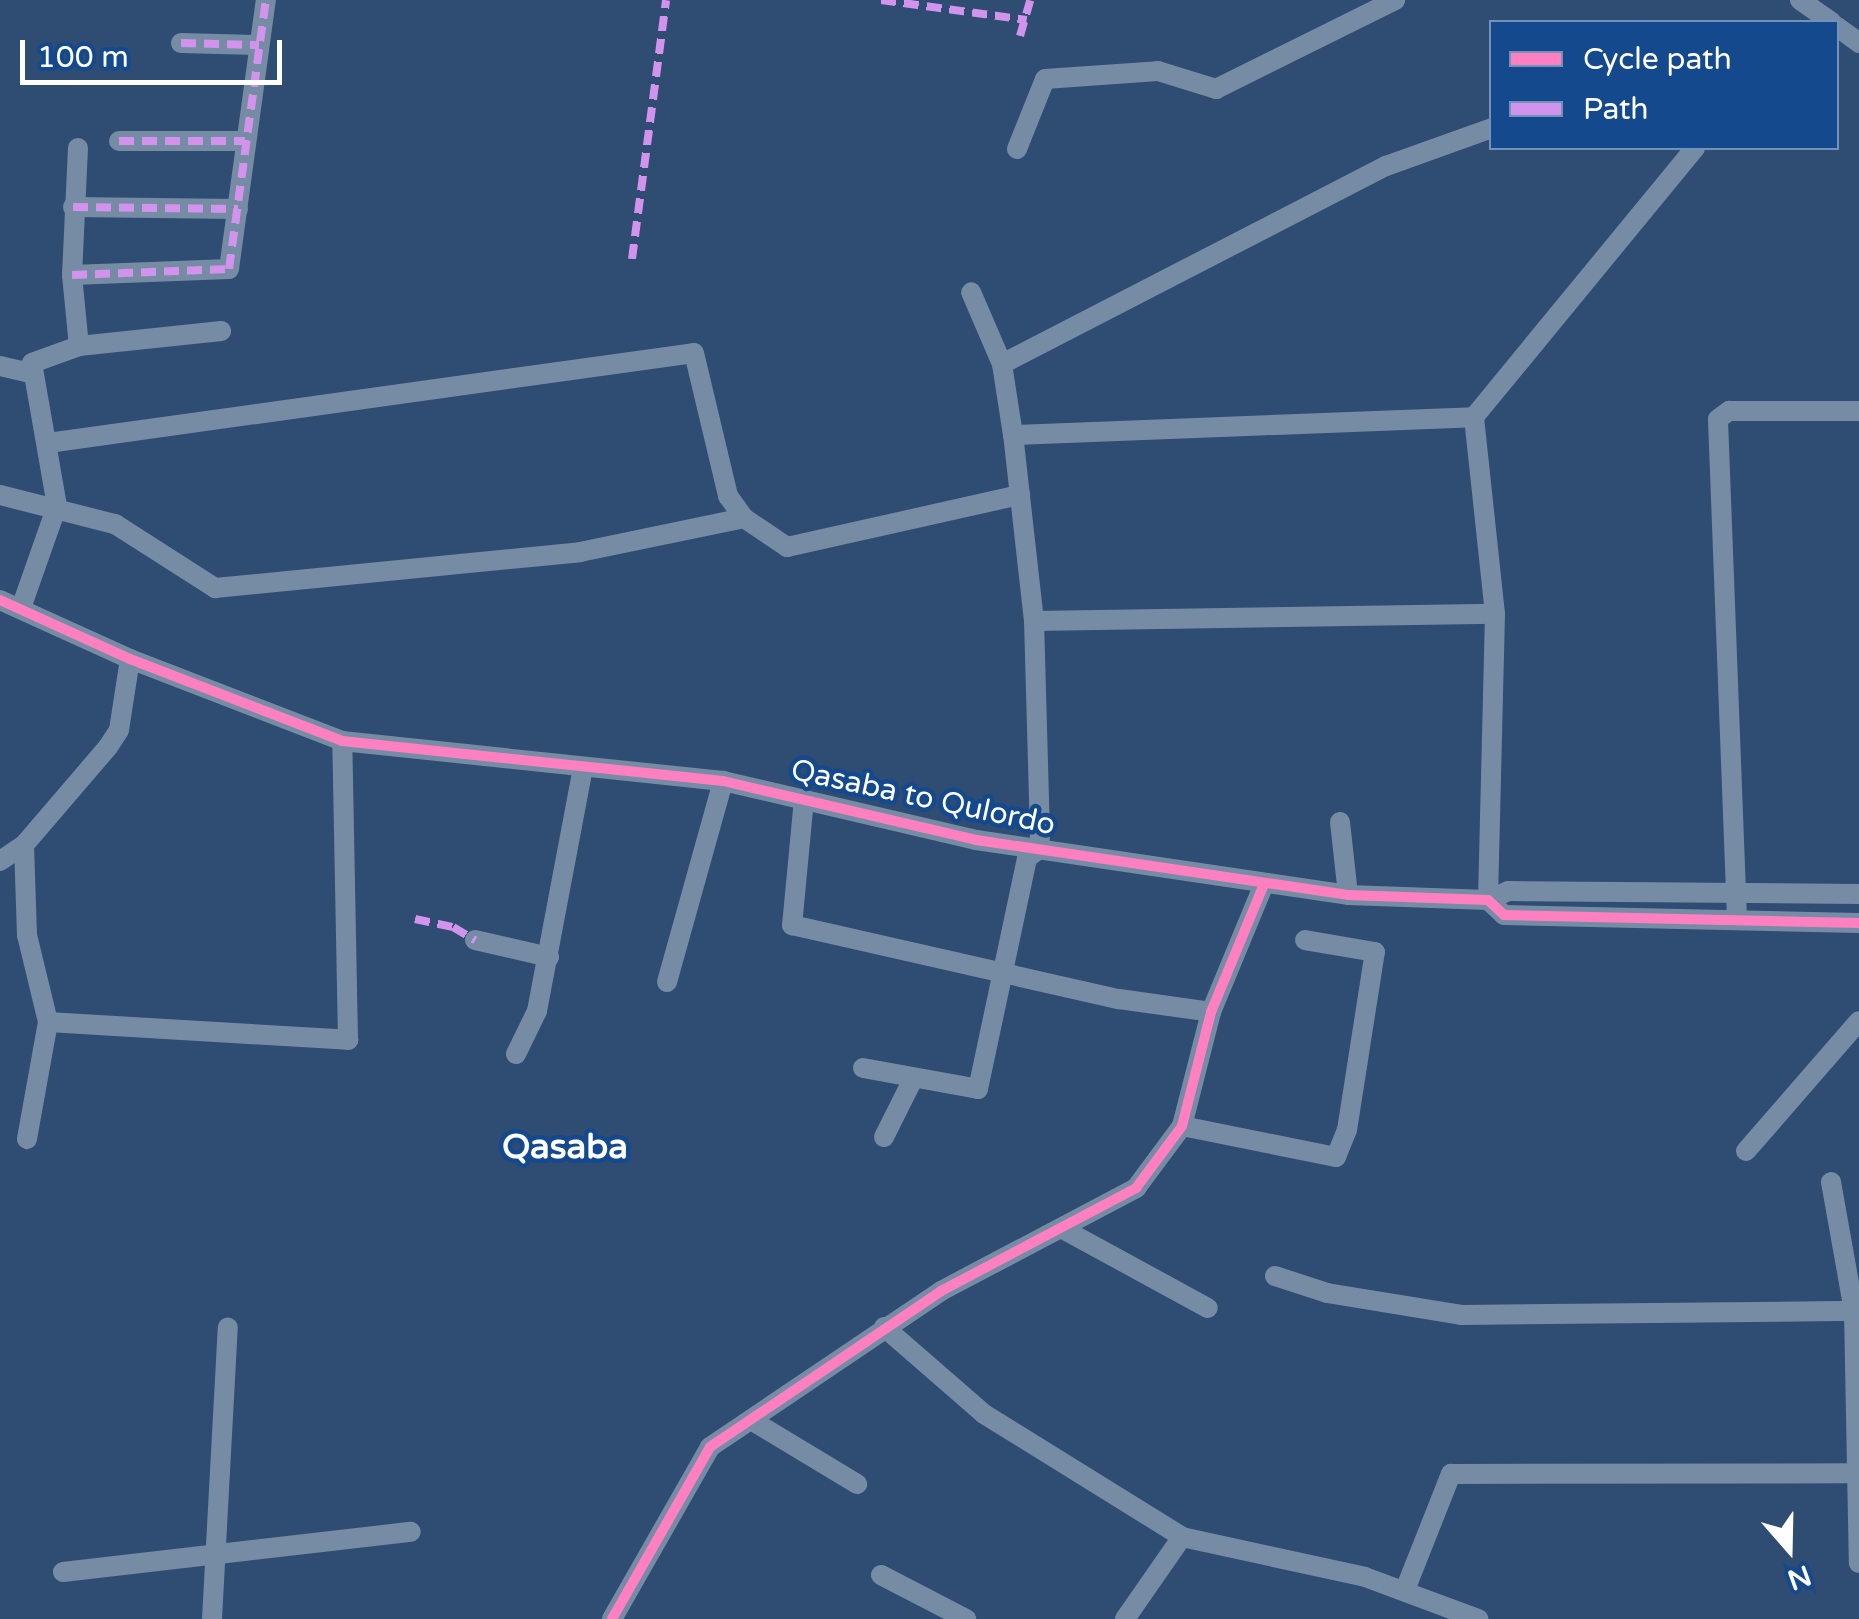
<!DOCTYPE html>
<html>
<head>
<meta charset="utf-8">
<style>
	body { margin:0 }
	#map { position:relative; width:1859px; height:1619px; overflow:hidden; background:#2f4c72; font-family:"Varela Round",sans-serif }
	div>[style] { position:absolute }
	[style*='--x'] { left:calc(var(--x)*1px); top:calc(var(--y)*1px); width:calc(var(--w)*1px); rotate:calc(var(--a)*1deg) }
	.minor>* { height:20px; margin:-10px; padding:0 10px; transform-origin:10px; border-radius:10px; background:#768ca5 }
	.quiet>* { height:8px; margin-top:-4px; transform-origin:0; background:repeating-linear-gradient(90deg,#d193ec 0 15px,transparent 0 23px) }
	.cycleway>* { height:10px; margin:-5px; padding:0 5px; transform-origin:5px; border-radius:5px; background:#ff80c0 }
	span { translate:-50% -50%; white-space:nowrap; text-align:center; line-height:1.15; -webkit-text-stroke:9px #14498d; paint-order:stroke }
	.street-label { font-size:30px; color:#fff }
	.quarter-label { font-size:35px; color:#fff; font-weight:700 }
	.legend { position:absolute; left:1489px; top:20px; width:350px; height:130px; box-sizing:border-box; background:#14498d; border:2px solid #7292bb; margin:0; padding:12px 18px; list-style:none; font-size:30px; color:#fff }
	.legend li { display:flex; align-items:center; gap:20px; height:50px }
	.legend b { width:50px; border:2px solid #7292bb }
	.north { position:absolute; left:1739px; top:1499px; width:100px; height:100px; -webkit-text-stroke:8px #14498d; paint-order:stroke; rotate:160deg; font-size:28px; font-weight:700; line-height:40px; text-align:center; color:#fff }
	.north::after { content:''; display:block; margin:auto; width:35px; height:45px; background:#fff; clip-path:polygon(50% 0,100% 100%,50% 72%,0 100%) }
	.scale { position:absolute; left:20px; top:40px; width:262px; height:45px; box-sizing:border-box; border:5px solid #fff; border-top:0; padding-left:12px; font-size:30px; line-height:35px; white-space:nowrap; color:#fff; -webkit-text-stroke:8px #14498d; paint-order:stroke }
</style>
</head>
<body>
<div id="map">
	<div class="minor">
		<i style="--x:1800;--y:0;--w:38;--a:35"></i>
		<i style="--x:1836;--y:26;--w:29;--a:36"></i>
		<i style="--x:181;--y:43;--w:78;--a:1.5"></i>
		<i style="--x:119;--y:141;--w:126;--a:0"></i>
		<i style="--x:78;--y:148;--w:127;--a:92.7"></i>
		<i style="--x:72;--y:275;--w:71;--a:84.4"></i>
		<i style="--x:1017;--y:149;--w:75;--a:-68.2"></i>
		<i style="--x:1045;--y:79;--w:113;--a:-4"></i>
		<i style="--x:1158;--y:71;--w:61;--a:17.2"></i>
		<i style="--x:1216;--y:89;--w:200;--a:-26.4"></i>
		<i style="--x:73;--y:207;--w:165;--a:0.7"></i>
		<i style="--x:72;--y:275;--w:157;--a:-2.2"></i>
		<i style="--x:229;--y:269;--w:272;--a:-82.2"></i>
		<i style="--x:1002;--y:364;--w:432;--a:-27.3"></i>
		<i style="--x:1386;--y:166;--w:113;--a:-19.7"></i>
		<i style="--x:0;--y:366;--w:32;--a:13"></i>
		<i style="--x:1013;--y:435;--w:461;--a:-2.2"></i>
		<i style="--x:48;--y:443;--w:652;--a:-7.93"></i>
		<i style="--x:694;--y:353;--w:147;--a:76.6"></i>
		<i style="--x:728;--y:496;--w:27;--a:54"></i>
		<i style="--x:0;--y:495;--w:119;--a:14.2"></i>
		<i style="--x:115;--y:524;--w:119;--a:32.6"></i>
		<i style="--x:215;--y:588;--w:367;--a:-5.6"></i>
		<i style="--x:580;--y:552;--w:167;--a:-11.7"></i>
		<i style="--x:744;--y:518;--w:52;--a:34"></i>
		<i style="--x:787;--y:547;--w:239;--a:-12.6"></i>
		<i style="--x:0;--y:600;--w:143;--a:24.4"></i>
		<i style="--x:130;--y:659;--w:227;--a:21.1"></i>
		<i style="--x:342;--y:741;--w:383;--a:6"></i>
		<i style="--x:723;--y:781;--w:260;--a:13.1"></i>
		<i style="--x:976;--y:840;--w:376;--a:8.4"></i>
		<i style="--x:1348;--y:895;--w:140;--a:2"></i>
		<i style="--x:1488;--y:900;--w:22;--a:43"></i>
		<i style="--x:1504;--y:915;--w:355;--a:1.3"></i>
		<i style="--x:21;--y:608;--w:108;--a:-70.6"></i>
		<i style="--x:57;--y:506;--w:145;--a:-99.9"></i>
		<i style="--x:32;--y:363;--w:50;--a:-19.9"></i>
		<i style="--x:79;--y:346;--w:143;--a:-6"></i>
		<i style="--x:1034;--y:621;--w:461;--a:-0.9"></i>
		<i style="--x:804;--y:799;--w:127;--a:95.4"></i>
		<i style="--x:792;--y:925;--w:335;--a:12.8"></i>
		<i style="--x:1119;--y:999;--w:93;--a:8"></i>
		<i style="--x:1340;--y:822;--w:73;--a:83.7"></i>
		<i style="--x:24;--y:845;--w:90;--a:88.1"></i>
		<i style="--x:27;--y:935;--w:89;--a:76.4"></i>
		<i style="--x:48;--y:1022;--w:119;--a:100.2"></i>
		<i style="--x:0;--y:861;--w:29;--a:-34"></i>
		<i style="--x:24;--y:845;--w:129;--a:-49.4"></i>
		<i style="--x:108;--y:747;--w:20;--a:-57"></i>
		<i style="--x:119;--y:730;--w:72;--a:-81.2"></i>
		<i style="--x:1488;--y:900;--w:286;--a:-88.6"></i>
		<i style="--x:1495;--y:614;--w:198;--a:-96.1"></i>
		<i style="--x:1474;--y:417;--w:348;--a:-50.6"></i>
		<i style="--x:1488;--y:900;--w:22;--a:-24"></i>
		<i style="--x:1508;--y:891;--w:351;--a:0.5"></i>
		<i style="--x:1737;--y:919;--w:500;--a:-92.18"></i>
		<i style="--x:1718;--y:419;--w:14;--a:-36"></i>
		<i style="--x:1729;--y:411;--w:130;--a:0"></i>
		<i style="--x:475;--y:940;--w:76;--a:12.9"></i>
		<i style="--x:667;--y:982;--w:209;--a:-74.4"></i>
		<i style="--x:48;--y:1022;--w:301;--a:3.4"></i>
		<i style="--x:348;--y:1040;--w:299;--a:-91.1"></i>
		<i style="--x:516;--y:1054;--w:48;--a:-64"></i>
		<i style="--x:537;--y:1011;--w:248;--a:-79.3"></i>
		<i style="--x:863;--y:1068;--w:117;--a:10.3"></i>
		<i style="--x:978;--y:1089;--w:236;--a:-78"></i>
		<i style="--x:1027;--y:858;--w:14;--a:-36"></i>
		<i style="--x:1038;--y:850;--w:15;--a:-82"></i>
		<i style="--x:1040;--y:835;--w:214;--a:-91.6"></i>
		<i style="--x:1034;--y:621;--w:187;--a:-96.4"></i>
		<i style="--x:1013;--y:435;--w:72;--a:-98.8"></i>
		<i style="--x:1002;--y:364;--w:78;--a:-113.3"></i>
		<i style="--x:1182;--y:1126;--w:157;--a:11.4"></i>
		<i style="--x:1336;--y:1157;--w:29;--a:-68"></i>
		<i style="--x:1347;--y:1130;--w:180;--a:-81.1"></i>
		<i style="--x:1375;--y:952;--w:71;--a:-170.3"></i>
		<i style="--x:884;--y:1137;--w:65;--a:-63.4"></i>
		<i style="--x:1746;--y:1151;--w:172;--a:-49"></i>
		<i style="--x:1831;--y:1182;--w:131;--a:79.9"></i>
		<i style="--x:1854;--y:1311;--w:252;--a:88.9"></i>
		<i style="--x:1061;--y:1228;--w:167;--a:28.6"></i>
		<i style="--x:1275;--y:1276;--w:55;--a:18.1"></i>
		<i style="--x:1327;--y:1293;--w:136;--a:9.3"></i>
		<i style="--x:1461;--y:1315;--w:398;--a:-0.6"></i>
		<i style="--x:884;--y:1327;--w:133;--a:41"></i>
		<i style="--x:984;--y:1414;--w:233;--a:31.8"></i>
		<i style="--x:1182;--y:1537;--w:187;--a:12.3"></i>
		<i style="--x:1365;--y:1577;--w:121;--a:20.4"></i>
		<i style="--x:751;--y:1420;--w:124;--a:31.1"></i>
		<i style="--x:63;--y:1572;--w:350;--a:-6.6"></i>
		<i style="--x:881;--y:1575;--w:96;--a:27.4"></i>
		<i style="--x:1405;--y:1590;--w:125;--a:-68.4"></i>
		<i style="--x:1451;--y:1474;--w:408;--a:-0.1"></i>
		<i style="--x:212;--y:1619;--w:292;--a:-86.9"></i>
		<i style="--x:612;--y:1619;--w:198;--a:-60.3"></i>
		<i style="--x:710;--y:1447;--w:279;--a:-34"></i>
		<i style="--x:941;--y:1291;--w:221;--a:-27.8"></i>
		<i style="--x:1136;--y:1188;--w:77;--a:-53.4"></i>
		<i style="--x:1182;--y:1126;--w:118;--a:-75.7"></i>
		<i style="--x:1211;--y:1012;--w:139;--a:-67.5"></i>
		<i style="--x:1125;--y:1619;--w:100;--a:-55.2"></i>
	</div>
	<div class="quiet">
		<i style="--x:881;--y:0;--w:147;--a:7.8"></i>
		<i style="--x:1020;--y:36;--w:37;--a:-74"></i>
		<i style="--x:181;--y:43;--w:78;--a:1.5"></i>
		<i style="--x:119;--y:141;--w:126;--a:0"></i>
		<i style="--x:73;--y:207;--w:165;--a:0.7"></i>
		<i style="--x:632;--y:259;--w:261;--a:-82.5"></i>
		<i style="--x:72;--y:275;--w:157;--a:-2.2"></i>
		<i style="--x:229;--y:269;--w:272;--a:-82.2"></i>
		<i style="--x:415;--y:919;--w:39;--a:12"></i>
		<i style="--x:453;--y:927;--w:26;--a:31"></i>
	</div>
	<div class="cycleway">
		<i style="--x:0;--y:600;--w:143;--a:24.4"></i>
		<i style="--x:130;--y:659;--w:227;--a:21.1"></i>
		<i style="--x:342;--y:741;--w:383;--a:6"></i>
		<i style="--x:723;--y:781;--w:260;--a:13.1"></i>
		<i style="--x:976;--y:840;--w:376;--a:8.4"></i>
		<i style="--x:1348;--y:895;--w:140;--a:2"></i>
		<i style="--x:1488;--y:900;--w:22;--a:43"></i>
		<i style="--x:1504;--y:915;--w:355;--a:1.3"></i>
		<i style="--x:612;--y:1619;--w:198;--a:-60.3"></i>
		<i style="--x:710;--y:1447;--w:279;--a:-34"></i>
		<i style="--x:941;--y:1291;--w:221;--a:-27.8"></i>
		<i style="--x:1136;--y:1188;--w:77;--a:-53.4"></i>
		<i style="--x:1182;--y:1126;--w:118;--a:-75.7"></i>
		<i style="--x:1211;--y:1012;--w:139;--a:-67.5"></i>
	</div>
	<div class="street-label">
		<span style="left:923px;top:798px;rotate:12deg">Qasaba to Qulordo</span>
	</div>
	<div class="quarter-label">
		<span style="left:565px;top:1147px">Qasaba</span>
	</div>
	<ul class="legend">
	<li><b style="height:12px;background:#ff80c0"></b>Cycle path</li>
	<li><b style="height:12px;background:#d193ec"></b>Path</li>
	</ul>
	<div class="north">N</div>
	<div class="scale">100 m</div>
</div>
</body>
</html>
